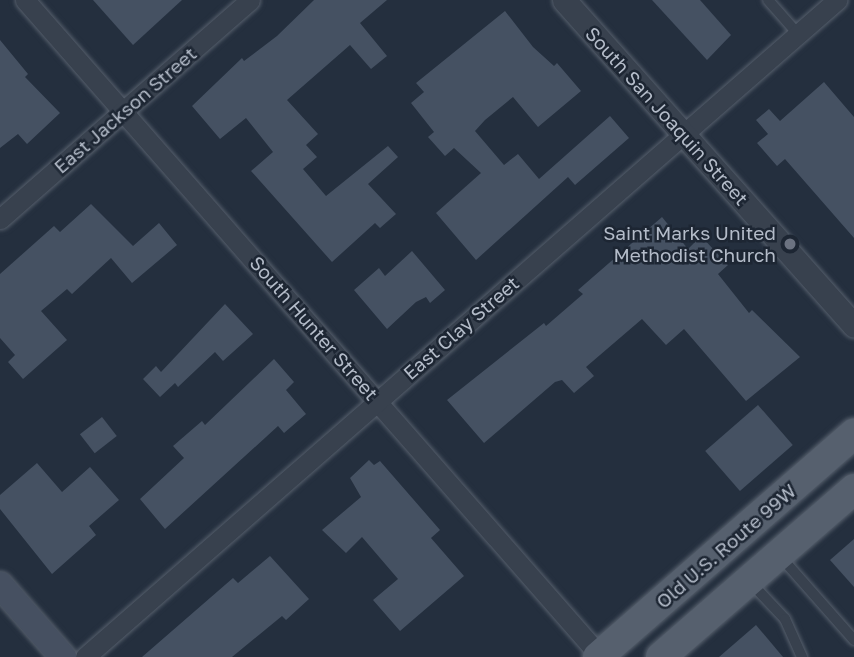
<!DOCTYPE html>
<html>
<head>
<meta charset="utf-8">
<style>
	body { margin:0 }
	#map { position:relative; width:854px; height:657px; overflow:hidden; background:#242f3e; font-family:"Golos Text",sans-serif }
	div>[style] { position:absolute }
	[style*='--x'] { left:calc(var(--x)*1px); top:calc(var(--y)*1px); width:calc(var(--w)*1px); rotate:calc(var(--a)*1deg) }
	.building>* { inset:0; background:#455162; transform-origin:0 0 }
	.roads { filter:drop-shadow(0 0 2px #565f6c) drop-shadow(0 0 2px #565f6c) }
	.service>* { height:10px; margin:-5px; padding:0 5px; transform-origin:5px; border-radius:5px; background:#38414e }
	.minor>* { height:19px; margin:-9.5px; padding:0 9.5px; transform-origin:9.5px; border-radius:9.5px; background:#38414e }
	.tertiary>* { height:23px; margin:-11.5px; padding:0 11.5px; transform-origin:11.5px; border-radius:11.5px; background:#38414e }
	.secondary>* { height:26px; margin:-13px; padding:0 13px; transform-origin:13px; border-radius:13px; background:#465061 }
	.primary>* { height:30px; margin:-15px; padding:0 15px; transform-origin:15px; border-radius:15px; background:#56606e }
	.dots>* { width:19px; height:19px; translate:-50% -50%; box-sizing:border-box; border:4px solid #1d2633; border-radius:50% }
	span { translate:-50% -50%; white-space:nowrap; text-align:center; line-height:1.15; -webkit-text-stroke:5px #1d2633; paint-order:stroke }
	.street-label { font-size:19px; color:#b4bcc9 }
	.poi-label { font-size:19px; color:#b4bcc9 }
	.right { translate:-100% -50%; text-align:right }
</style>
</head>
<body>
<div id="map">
	<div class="building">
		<i style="clip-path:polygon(93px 0,182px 0,133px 45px)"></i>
		<i style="clip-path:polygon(314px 0,387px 0,360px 23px,387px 56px,371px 69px,350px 45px,287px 100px,318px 134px,306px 145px,317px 157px,303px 169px,326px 196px,388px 146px,398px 157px,368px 184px,396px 214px,380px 228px,375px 223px,332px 262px,251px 171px,273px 152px,246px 118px,220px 139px,192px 106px,242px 58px,244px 61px,277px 36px)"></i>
		<i style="clip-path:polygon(652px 0,700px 0,731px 35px,707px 60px)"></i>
		<i style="clip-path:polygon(505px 11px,533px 47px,554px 66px,557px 63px,581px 91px,538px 127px,513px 97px,485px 120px,475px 131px,504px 165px,518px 154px,539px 179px,610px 116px,629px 138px,575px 185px,568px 177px,476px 260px,436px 213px,481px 173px,454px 148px,445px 156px,428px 137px,434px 132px,411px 103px,424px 92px,416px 83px)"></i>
		<i style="clip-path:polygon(0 40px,28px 74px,25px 77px,60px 113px,27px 144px,18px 134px,0 148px)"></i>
		<i style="clip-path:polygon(824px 82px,854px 117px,854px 238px,785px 159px,777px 166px,757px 143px,768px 134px,756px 120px,769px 109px,780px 121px)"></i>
		<i style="clip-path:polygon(91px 204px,133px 246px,159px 223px,177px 245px,132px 283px,111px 258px,72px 294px,67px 289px,41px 311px,67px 340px,23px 379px,8px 362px,15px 355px,0 338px,0 274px,54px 226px,60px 232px)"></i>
		<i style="clip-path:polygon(662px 217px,688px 249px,701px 236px,728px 265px,718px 274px,749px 313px,752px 310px,800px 357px,746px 401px,684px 329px,666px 345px,642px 319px,586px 367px,594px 376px,574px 393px,562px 380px,555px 382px,484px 443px,447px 400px,544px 323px,546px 326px,583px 294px,578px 290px)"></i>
		<i style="clip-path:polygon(412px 251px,445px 290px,430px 303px,426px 297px,416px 302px,387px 329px,354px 290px,379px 268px,385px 276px)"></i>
		<i style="clip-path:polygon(225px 304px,253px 334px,223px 361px,215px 352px,178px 387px,175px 383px,160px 397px,143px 379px,156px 366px,161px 372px)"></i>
		<i style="clip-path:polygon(274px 359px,294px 382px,286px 390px,306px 414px,284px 433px,278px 426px,165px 529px,140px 499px,184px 458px,173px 446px,202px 421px,205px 425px)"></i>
		<i style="left:758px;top:405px;width:53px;height:70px;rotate:49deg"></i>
		<i style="left:102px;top:417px;width:24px;height:28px;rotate:52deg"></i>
		<i style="clip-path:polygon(369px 460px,374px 465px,380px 461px,440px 530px,431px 538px,464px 576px,400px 631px,373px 600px,398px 579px,362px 537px,346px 553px,322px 530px,361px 497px,350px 478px)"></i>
		<i style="clip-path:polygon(37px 463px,62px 492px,90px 467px,119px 500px,89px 526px,96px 535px,52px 574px,0 509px,0 495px)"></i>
		<i style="clip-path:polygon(854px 539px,854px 587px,830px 560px)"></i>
		<i style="clip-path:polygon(270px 556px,309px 599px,286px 620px,282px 616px,232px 657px,142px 657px,233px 578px,238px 583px)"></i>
		<i style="clip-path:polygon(756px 625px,783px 657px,719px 657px)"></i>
	</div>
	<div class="roads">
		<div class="service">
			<i style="--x:768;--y:0;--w:45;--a:48.6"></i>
			<i style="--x:780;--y:556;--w:112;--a:48.6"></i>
			<i style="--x:752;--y:584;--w:48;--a:46.7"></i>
			<i style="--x:785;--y:619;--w:42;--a:65.9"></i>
		</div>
		<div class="minor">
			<i style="--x:25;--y:0;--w:874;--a:48.76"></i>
			<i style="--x:0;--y:219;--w:332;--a:-41.2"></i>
			<i style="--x:85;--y:657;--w:999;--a:-41.14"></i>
		</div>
		<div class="tertiary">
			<i style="--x:564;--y:0;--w:436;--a:48.3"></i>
		</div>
		<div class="secondary">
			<i style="--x:0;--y:585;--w:96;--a:48.8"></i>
		</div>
		<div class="primary">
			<i style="--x:598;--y:657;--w:340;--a:-41.1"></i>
			<i style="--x:661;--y:657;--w:256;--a:-41"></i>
		</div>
	</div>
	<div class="dots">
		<i style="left:790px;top:244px;background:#6b7280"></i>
	</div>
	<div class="street-label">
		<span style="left:125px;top:110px;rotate:-41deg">East Jackson Street</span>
		<span style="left:667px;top:116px;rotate:48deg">South San Joaquin Street</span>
		<span style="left:314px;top:328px;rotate:49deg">South Hunter Street</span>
		<span style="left:461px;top:328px;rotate:-41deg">East Clay Street</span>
		<span style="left:726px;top:546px;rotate:-41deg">Old U.S. Route 99W</span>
	</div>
	<div class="poi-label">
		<span class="right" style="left:776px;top:244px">Saint Marks United<br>Methodist Church</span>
	</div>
</div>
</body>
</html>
